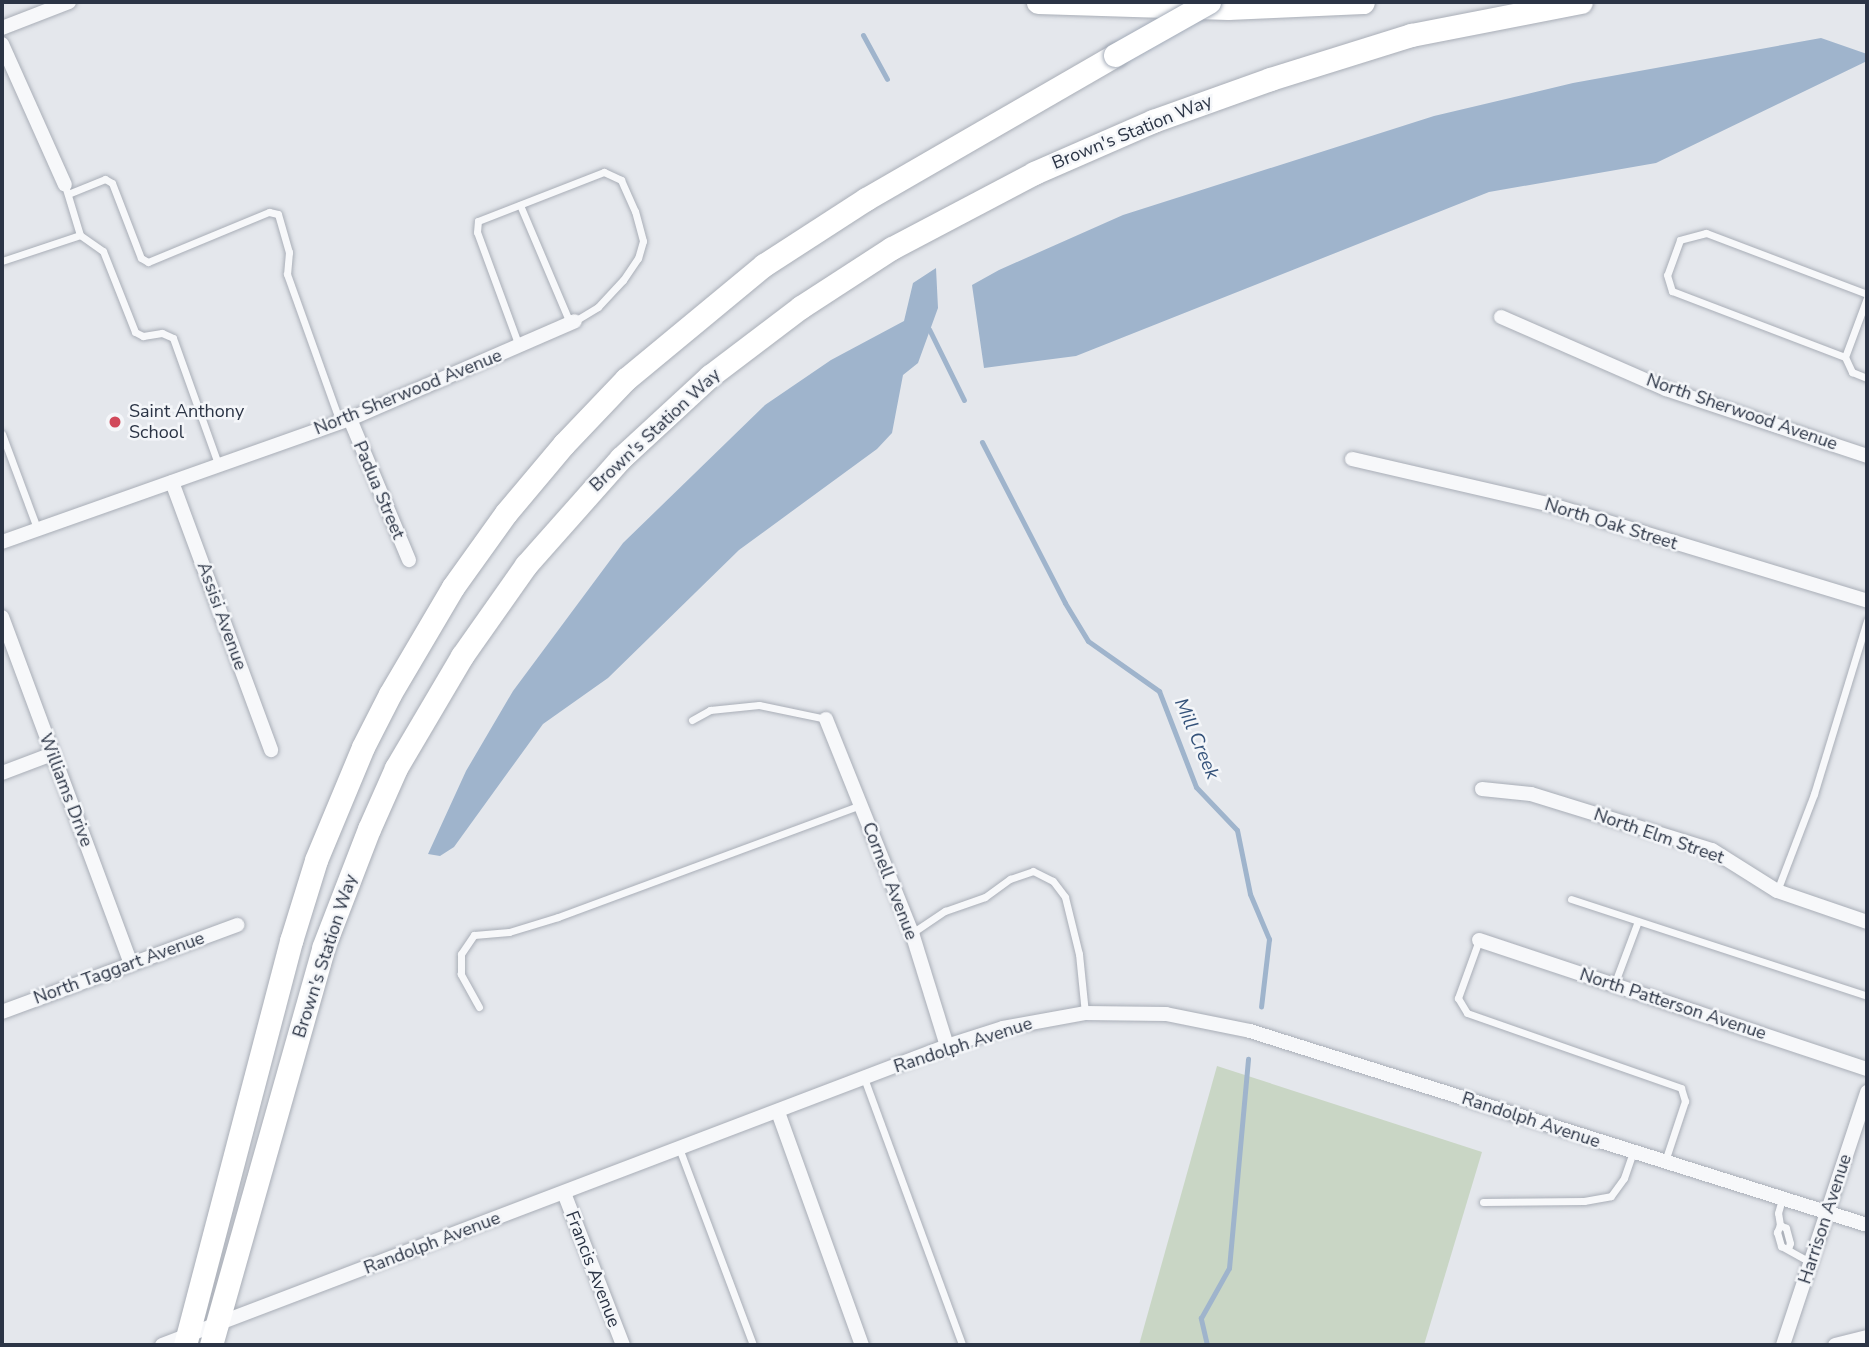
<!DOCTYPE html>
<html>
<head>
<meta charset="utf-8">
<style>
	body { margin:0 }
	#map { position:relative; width:1869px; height:1347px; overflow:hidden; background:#e4e7ec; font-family:"Nunito Sans",sans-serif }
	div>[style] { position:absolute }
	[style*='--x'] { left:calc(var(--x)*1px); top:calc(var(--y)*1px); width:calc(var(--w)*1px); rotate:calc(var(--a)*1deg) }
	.green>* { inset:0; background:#c9d6c5 }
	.water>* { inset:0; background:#9fb4cc }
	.stream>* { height:5px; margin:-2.5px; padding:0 2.5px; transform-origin:2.5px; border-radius:2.5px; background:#9fb4cc }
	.roads { filter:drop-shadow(0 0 2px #a9aeb7) drop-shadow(0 0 2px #a9aeb7) }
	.lane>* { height:7px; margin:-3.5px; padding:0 3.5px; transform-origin:3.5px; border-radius:3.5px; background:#f7f8fa }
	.street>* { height:14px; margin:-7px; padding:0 7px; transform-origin:7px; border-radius:7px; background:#f7f8fa }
	.primary>* { height:23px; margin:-11.5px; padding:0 11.5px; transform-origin:11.5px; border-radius:11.5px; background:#fff }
	.bridges { filter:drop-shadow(0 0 2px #a3abb8) drop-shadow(0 0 2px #a3abb8) }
	.primary-bridge>* { height:23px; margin:-11.5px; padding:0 11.5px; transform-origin:11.5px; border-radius:11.5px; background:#fff }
	.dots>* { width:19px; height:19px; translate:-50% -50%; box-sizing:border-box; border:4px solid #f4f6f9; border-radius:50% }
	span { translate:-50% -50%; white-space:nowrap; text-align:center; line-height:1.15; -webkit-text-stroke:5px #f4f6f9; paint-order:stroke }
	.street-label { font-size:18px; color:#2b3445 }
	.poi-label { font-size:18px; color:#2b3445 }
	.left { translate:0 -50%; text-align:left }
	.water-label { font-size:19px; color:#34527a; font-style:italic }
	.frame { position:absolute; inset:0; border:4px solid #2b3445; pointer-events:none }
</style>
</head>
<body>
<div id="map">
	<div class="green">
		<i style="clip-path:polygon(1217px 1066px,1482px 1152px,1424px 1345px,1139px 1345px)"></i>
	</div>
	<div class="water">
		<i style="clip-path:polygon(1821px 38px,1867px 54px,1867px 61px,1656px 163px,1489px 192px,1076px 356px,984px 368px,972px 285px,999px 270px,1123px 215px,1434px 116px,1573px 83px)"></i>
		<i style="clip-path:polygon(936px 268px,938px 308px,918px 363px,903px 375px,892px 433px,877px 449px,739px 550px,608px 678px,543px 724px,454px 847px,440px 856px,428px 854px,466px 771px,513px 691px,623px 543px,765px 405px,831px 360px,904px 321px,913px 283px)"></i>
	</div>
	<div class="stream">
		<i style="--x:863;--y:35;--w:50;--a:61.4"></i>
		<i style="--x:929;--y:329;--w:79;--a:63.8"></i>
		<i style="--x:982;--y:442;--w:181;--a:62.7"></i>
		<i style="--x:1065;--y:603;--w:44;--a:58.8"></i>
		<i style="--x:1088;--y:641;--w:87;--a:35.2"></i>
		<i style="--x:1159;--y:691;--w:103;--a:68.9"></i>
		<i style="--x:1196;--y:787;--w:59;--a:46.4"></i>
		<i style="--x:1237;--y:830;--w:65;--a:78.5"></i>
		<i style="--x:1250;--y:894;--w:49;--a:67.1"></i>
		<i style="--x:1269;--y:939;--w:68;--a:96.7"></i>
		<i style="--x:1207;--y:1345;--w:28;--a:-103"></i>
		<i style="--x:1201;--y:1318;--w:57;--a:-60.8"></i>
		<i style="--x:1229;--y:1268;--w:210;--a:-84.8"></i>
	</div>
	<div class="roads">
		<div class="lane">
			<i style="--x:68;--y:194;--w:40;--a:-22"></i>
			<i style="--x:105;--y:179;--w:8;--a:30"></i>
			<i style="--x:112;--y:183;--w:80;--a:68.9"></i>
			<i style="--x:141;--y:258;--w:8;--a:30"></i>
			<i style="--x:148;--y:262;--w:131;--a:-22.5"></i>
			<i style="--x:269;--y:212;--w:9;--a:13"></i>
			<i style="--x:278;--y:214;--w:40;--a:74"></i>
			<i style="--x:289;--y:252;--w:22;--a:95"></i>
			<i style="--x:287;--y:274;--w:157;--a:70.3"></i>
			<i style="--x:520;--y:205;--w:128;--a:67"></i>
			<i style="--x:80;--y:235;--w:28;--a:35"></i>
			<i style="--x:103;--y:251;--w:87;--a:68.4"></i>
			<i style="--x:135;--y:332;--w:9;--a:27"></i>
			<i style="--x:143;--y:336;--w:19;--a:-9"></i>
			<i style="--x:162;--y:333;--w:12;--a:24"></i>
			<i style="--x:173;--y:338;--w:134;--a:70.3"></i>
			<i style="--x:2;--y:261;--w:82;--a:-18.4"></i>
			<i style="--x:80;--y:235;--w:48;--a:-106.9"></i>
			<i style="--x:1867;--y:294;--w:172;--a:-159.2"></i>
			<i style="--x:1706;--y:233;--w:27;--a:165"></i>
			<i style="--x:1680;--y:240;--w:37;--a:110"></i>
			<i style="--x:1667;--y:275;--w:17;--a:73"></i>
			<i style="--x:1672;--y:291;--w:185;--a:20.9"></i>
			<i style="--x:1845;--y:357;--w:17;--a:65"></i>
			<i style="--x:1852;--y:372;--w:16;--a:22"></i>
			<i style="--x:519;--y:346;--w:121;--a:-110.2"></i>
			<i style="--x:477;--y:232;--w:11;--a:-85"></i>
			<i style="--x:478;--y:221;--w:135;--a:-21.3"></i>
			<i style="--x:604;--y:172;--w:19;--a:25"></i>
			<i style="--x:621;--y:180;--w:34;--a:66"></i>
			<i style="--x:635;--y:211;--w:31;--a:75"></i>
			<i style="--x:643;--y:241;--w:18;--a:106"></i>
			<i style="--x:638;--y:258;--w:27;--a:124"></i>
			<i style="--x:623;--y:280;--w:37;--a:133"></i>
			<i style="--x:598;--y:307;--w:27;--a:149"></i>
			<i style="--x:1845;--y:357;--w:63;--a:-69.6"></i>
			<i style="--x:2;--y:434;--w:100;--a:69.6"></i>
			<i style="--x:692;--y:720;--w:21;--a:-29"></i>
			<i style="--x:710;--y:710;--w:49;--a:-5.8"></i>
			<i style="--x:759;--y:705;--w:68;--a:11.8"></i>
			<i style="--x:1777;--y:891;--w:104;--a:-69.1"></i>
			<i style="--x:1814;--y:794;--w:181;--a:-73"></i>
			<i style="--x:1571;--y:899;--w:311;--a:18.1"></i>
			<i style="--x:912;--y:933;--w:40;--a:-34"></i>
			<i style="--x:945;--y:911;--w:42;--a:-19.3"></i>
			<i style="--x:985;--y:897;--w:31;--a:-36"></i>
			<i style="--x:1010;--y:879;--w:24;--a:-19"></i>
			<i style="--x:1033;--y:871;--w:22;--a:27"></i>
			<i style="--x:1053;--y:881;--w:20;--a:53"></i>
			<i style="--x:1065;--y:897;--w:59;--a:76.2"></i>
			<i style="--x:1079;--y:954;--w:59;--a:84.2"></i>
			<i style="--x:1479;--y:940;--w:62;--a:109.9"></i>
			<i style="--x:1458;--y:998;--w:17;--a:59"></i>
			<i style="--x:1467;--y:1013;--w:227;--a:19.3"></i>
			<i style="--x:1681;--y:1088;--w:14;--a:73"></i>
			<i style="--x:1685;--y:1101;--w:63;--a:108.4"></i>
			<i style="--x:1614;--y:985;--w:68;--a:-69.4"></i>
			<i style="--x:479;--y:1007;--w:38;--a:-119"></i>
			<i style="--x:461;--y:974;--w:20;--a:-90"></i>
			<i style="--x:461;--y:954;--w:23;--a:-56"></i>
			<i style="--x:474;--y:935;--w:35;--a:-5"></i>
			<i style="--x:509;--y:932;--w:51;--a:-17"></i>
			<i style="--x:558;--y:917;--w:322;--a:-20.3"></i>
			<i style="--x:864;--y:1078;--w:284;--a:69.8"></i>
			<i style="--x:679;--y:1148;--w:210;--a:69.4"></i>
			<i style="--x:1483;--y:1202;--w:101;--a:-0.6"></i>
			<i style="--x:1584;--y:1201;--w:27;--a:-10"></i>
			<i style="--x:1611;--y:1196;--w:22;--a:-54"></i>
			<i style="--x:1624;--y:1178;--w:28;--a:-71"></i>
			<i style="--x:1780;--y:1225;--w:12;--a:-99"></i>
			<i style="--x:1778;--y:1213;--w:15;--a:-74"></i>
			<i style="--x:1788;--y:1249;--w:6;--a:-72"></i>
			<i style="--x:1790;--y:1243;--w:16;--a:-105"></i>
			<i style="--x:1786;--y:1228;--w:7;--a:-153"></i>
			<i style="--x:1780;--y:1225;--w:8;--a:113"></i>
			<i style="--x:1777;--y:1232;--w:15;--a:74"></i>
			<i style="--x:1781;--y:1246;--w:33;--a:29"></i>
		</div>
		<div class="street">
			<i style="--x:2;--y:28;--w:72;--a:-21.2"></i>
			<i style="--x:2;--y:44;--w:154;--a:65.9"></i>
			<i style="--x:1501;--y:317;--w:180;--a:23.6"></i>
			<i style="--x:1666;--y:389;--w:212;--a:18.4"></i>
			<i style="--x:350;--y:419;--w:153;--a:67.3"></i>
			<i style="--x:1352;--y:459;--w:205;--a:13"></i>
			<i style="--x:1552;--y:505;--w:329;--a:16.9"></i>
			<i style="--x:172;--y:482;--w:286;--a:69.7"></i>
			<i style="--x:2;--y:542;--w:369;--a:-19.5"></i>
			<i style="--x:350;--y:419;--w:245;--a:-23.5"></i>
			<i style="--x:2;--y:617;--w:369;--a:69.6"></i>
			<i style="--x:826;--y:719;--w:231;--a:68.1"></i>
			<i style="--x:912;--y:933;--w:118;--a:72.8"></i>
			<i style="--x:2;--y:773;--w:53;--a:-20.8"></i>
			<i style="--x:1482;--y:789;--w:49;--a:5.8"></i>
			<i style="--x:1531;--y:794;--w:189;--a:17.2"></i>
			<i style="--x:1712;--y:850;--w:77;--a:32.2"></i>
			<i style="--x:1777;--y:891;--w:95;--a:19"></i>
			<i style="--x:1479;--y:940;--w:409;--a:18.4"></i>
			<i style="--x:2;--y:1012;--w:251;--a:-20.3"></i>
			<i style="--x:778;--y:1112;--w:248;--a:70.2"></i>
			<i style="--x:564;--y:1193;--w:163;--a:68.8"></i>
			<i style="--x:162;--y:1345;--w:840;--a:-20.85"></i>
			<i style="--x:947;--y:1046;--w:59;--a:-17.8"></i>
			<i style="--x:1003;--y:1028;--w:83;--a:-10.4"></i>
			<i style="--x:1085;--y:1013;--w:81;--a:0.7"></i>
			<i style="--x:1166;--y:1014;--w:86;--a:11.4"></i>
			<i style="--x:1250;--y:1031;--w:647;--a:17.45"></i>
			<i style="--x:1783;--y:1345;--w:267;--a:-71.6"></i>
			<i style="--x:1835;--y:1345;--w:33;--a:-14"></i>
		</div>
		<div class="primary">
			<i style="--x:1038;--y:2;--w:190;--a:1.8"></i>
			<i style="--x:1228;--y:8;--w:135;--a:-2.5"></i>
			<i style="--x:185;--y:1345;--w:418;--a:-75.3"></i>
			<i style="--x:291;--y:941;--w:85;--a:-72.8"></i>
			<i style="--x:316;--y:860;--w:122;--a:-67.4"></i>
			<i style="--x:363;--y:747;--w:59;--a:-63"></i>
			<i style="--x:390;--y:694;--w:124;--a:-59.5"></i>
			<i style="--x:453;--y:587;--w:91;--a:-54.4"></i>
			<i style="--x:506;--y:513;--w:90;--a:-50"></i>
			<i style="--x:564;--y:444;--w:90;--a:-46.4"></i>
			<i style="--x:626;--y:379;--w:179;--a:-39.6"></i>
			<i style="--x:764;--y:265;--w:121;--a:-32.9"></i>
			<i style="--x:866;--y:199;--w:288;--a:-30"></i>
			<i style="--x:211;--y:1345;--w:412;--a:-74.2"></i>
			<i style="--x:323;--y:948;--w:128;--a:-68.9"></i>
			<i style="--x:369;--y:829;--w:67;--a:-66.1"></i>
			<i style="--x:396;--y:768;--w:130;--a:-59.5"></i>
			<i style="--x:462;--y:656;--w:111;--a:-54.9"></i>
			<i style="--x:526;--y:565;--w:143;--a:-48.4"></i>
			<i style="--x:621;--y:458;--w:121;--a:-42.7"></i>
			<i style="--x:710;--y:376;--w:114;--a:-37.2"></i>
			<i style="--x:801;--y:307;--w:108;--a:-33"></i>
			<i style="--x:892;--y:248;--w:161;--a:-27.8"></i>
			<i style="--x:1034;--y:173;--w:130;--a:-23.6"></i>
			<i style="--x:1153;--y:121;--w:124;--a:-19.7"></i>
			<i style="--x:1270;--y:79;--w:148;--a:-17.3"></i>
			<i style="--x:1411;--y:35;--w:173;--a:-11"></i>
		</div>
	</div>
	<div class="bridges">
		<div class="primary-bridge">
			<i style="--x:1115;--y:55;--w:108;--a:-29.4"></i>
		</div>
	</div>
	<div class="dots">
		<i style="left:115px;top:422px;background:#d1495b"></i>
	</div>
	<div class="street-label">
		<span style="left:1132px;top:132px;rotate:-22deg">Brown's Station Way</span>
		<span style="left:408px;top:392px;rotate:-22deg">North Sherwood Avenue</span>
		<span style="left:1742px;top:412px;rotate:19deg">North Sherwood Avenue</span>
		<span style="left:655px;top:430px;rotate:-43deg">Brown's Station Way</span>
		<span style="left:379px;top:490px;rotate:67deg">Padua Street</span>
		<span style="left:1611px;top:524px;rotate:17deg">North Oak Street</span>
		<span style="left:222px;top:616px;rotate:70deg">Assisi Avenue</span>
		<span style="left:66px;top:790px;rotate:69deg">Williams Drive</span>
		<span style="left:1659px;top:836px;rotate:19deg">North Elm Street</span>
		<span style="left:890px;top:881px;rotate:69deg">Cornell Avenue</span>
		<span style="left:325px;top:956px;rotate:-72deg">Brown's Station Way</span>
		<span style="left:119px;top:968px;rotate:-20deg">North Taggart Avenue</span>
		<span style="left:1673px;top:1004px;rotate:18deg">North Patterson Avenue</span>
		<span style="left:963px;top:1045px;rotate:-18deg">Randolph Avenue</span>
		<span style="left:1531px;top:1120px;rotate:18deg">Randolph Avenue</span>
		<span style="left:1825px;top:1219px;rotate:-72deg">Harrison Avenue</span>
		<span style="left:432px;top:1243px;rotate:-21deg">Randolph Avenue</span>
		<span style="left:593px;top:1269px;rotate:69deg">Francis Avenue</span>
	</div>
	<div class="poi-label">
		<span class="left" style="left:129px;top:422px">Saint Anthony<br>School</span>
	</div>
	<div class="water-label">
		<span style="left:1196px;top:739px;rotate:67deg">Mill Creek</span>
	</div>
	<div class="frame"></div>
</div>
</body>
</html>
